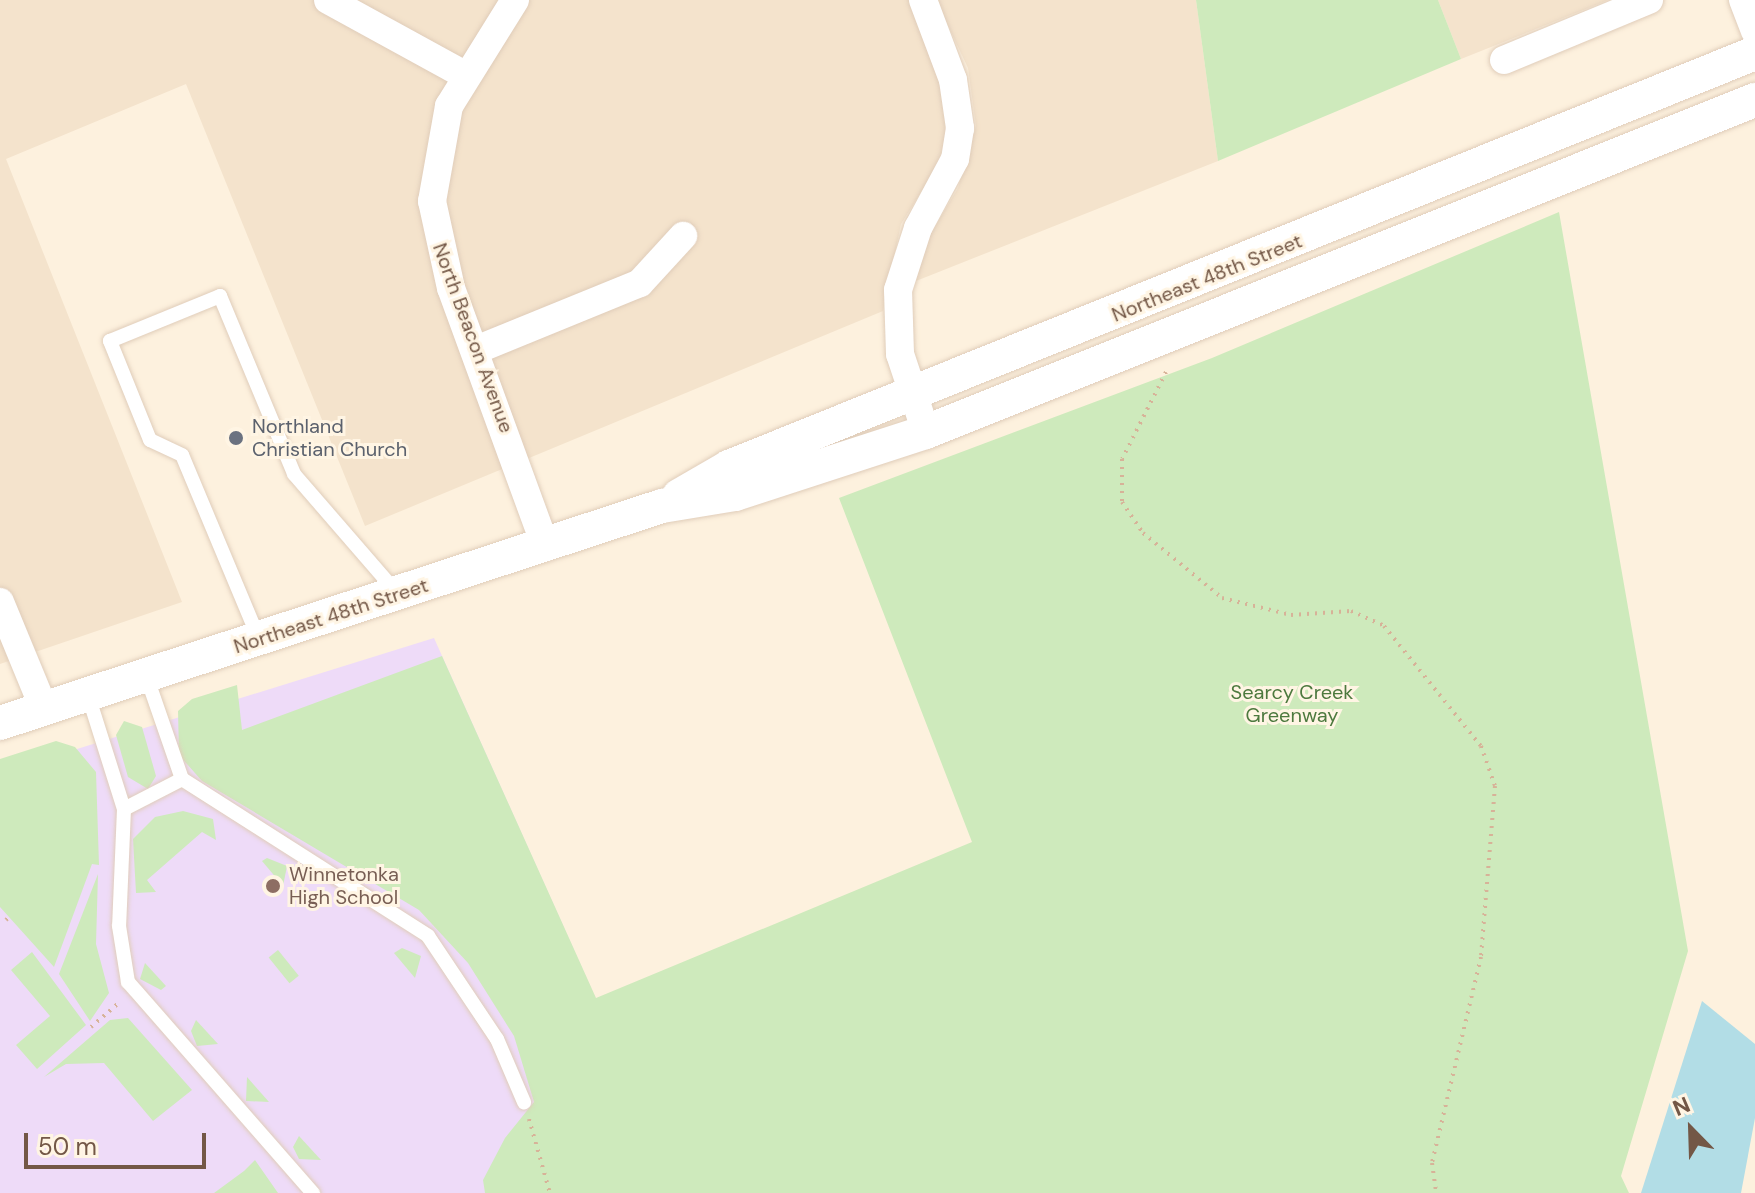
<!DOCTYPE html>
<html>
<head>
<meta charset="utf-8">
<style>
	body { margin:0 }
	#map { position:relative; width:1755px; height:1193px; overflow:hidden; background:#fdf1de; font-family:"DM Sans",sans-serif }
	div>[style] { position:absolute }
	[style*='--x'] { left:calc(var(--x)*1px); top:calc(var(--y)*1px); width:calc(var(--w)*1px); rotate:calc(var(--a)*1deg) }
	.residential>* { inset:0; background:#f4e3cc }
	.education>* { inset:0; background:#eedbf8 }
	.green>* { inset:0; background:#ceeabc; transform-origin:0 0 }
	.water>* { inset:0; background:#b2dde6 }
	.path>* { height:4px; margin-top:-2px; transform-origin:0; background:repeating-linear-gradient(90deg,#d7b298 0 2px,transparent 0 8px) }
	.roads { filter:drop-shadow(0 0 2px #e0cdba) drop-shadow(0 0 2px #e0cdba) }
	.service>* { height:14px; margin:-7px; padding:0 7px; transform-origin:7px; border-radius:7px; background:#fff }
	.minor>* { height:28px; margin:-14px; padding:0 14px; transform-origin:14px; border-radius:14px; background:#fff }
	.tertiary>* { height:34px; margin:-17px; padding:0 17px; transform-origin:17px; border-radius:17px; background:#fff }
	.dots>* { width:22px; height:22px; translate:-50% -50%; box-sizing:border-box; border:4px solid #fff5e4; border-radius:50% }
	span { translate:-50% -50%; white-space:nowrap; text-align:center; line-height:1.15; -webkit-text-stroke:6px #fff5e4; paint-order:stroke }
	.street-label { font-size:20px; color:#735746 }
	.worship-label { font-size:20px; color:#5b616d }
	.left { translate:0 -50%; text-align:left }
	.park-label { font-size:20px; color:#4d793e }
	.education-label { font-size:20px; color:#785e54 }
	.north { position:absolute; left:1651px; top:1089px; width:80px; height:80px; -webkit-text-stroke:6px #fff5e4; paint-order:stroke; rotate:337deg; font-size:22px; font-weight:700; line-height:32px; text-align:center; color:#735746 }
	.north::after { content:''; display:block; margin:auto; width:28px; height:36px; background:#735746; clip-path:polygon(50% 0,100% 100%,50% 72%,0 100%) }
	.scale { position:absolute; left:24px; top:1133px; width:182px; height:36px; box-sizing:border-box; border:4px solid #735746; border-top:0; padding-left:10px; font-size:24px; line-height:28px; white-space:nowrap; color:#735746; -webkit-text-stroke:6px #fff5e4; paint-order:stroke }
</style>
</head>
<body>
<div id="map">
	<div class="residential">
		<i style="clip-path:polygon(0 0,912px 0,946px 102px,946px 134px,938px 165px,901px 224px,883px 311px,365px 526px,186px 84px,6px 159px,182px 602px,0 664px)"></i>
		<i style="clip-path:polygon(936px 0,1196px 0,1218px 161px,916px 281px,921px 250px,958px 188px,976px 126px,968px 68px)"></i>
		<i style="clip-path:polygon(1438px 0,1608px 0,1461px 59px)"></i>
	</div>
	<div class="education">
		<i style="clip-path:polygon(434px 638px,683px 1193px,0 1193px,0 773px)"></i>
	</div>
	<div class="green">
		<i style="clip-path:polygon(1196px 0,1438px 0,1461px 59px,1218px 161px)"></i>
		<i style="clip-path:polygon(1559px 212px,1688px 951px,1621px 1176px,1629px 1193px,485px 1193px,483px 1180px,505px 1138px,534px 1102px,514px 1036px,468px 963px,419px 910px,202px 781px,179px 755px,178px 711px,192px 699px,237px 685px,242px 730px,442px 656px,596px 998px,972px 842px,839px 498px,1212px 358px)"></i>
		<i style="clip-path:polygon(124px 721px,142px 727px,156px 776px,148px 789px,128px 777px,116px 735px)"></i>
		<i style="clip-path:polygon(56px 741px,75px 747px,96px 772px,99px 865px,92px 864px,54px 967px,0 907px,0 759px)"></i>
		<i style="clip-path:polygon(183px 811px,213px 819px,216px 840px,202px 832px,147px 880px,156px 892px,136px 893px,133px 839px,155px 817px)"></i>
		<i style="clip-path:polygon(267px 858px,287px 866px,283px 886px,262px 861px)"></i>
		<i style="clip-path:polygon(98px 874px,96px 944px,109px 993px,90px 1021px,59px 974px)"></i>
		<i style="clip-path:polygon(402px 948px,421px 956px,415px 978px,394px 953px)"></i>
		<i style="left:278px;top:950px;width:33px;height:12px;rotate:51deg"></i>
		<i style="clip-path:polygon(32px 952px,86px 1025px,37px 1069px,16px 1045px,50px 1016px,11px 970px)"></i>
		<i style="clip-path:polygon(145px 963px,166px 986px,161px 990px,140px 979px)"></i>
		<i style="clip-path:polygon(128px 1018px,192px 1090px,153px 1121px,104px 1063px,66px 1064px,44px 1077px,110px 1020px)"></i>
		<i style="clip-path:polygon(196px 1020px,218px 1044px,197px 1046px,191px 1031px)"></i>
		<i style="clip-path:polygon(247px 1077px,269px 1102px,246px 1101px)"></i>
		<i style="clip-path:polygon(299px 1136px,321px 1160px,299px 1159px,293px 1147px)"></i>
		<i style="clip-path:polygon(255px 1160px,278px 1193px,214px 1193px,244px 1171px)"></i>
	</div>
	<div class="water">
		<i style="clip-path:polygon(1702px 1001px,1755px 1044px,1755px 1118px,1741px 1193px,1641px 1193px)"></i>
	</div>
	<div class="path">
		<i style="--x:1166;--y:372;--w:97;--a:116.8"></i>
		<i style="--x:1122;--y:459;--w:43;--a:90"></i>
		<i style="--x:1122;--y:502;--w:37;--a:56"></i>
		<i style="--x:1143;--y:533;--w:102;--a:39.4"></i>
		<i style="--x:1222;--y:598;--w:71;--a:13.8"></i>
		<i style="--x:1291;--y:615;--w:60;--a:-3.8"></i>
		<i style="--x:1351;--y:611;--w:36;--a:24"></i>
		<i style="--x:1384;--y:626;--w:154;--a:51.1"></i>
		<i style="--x:1481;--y:746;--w:42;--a:70.7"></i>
		<i style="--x:1495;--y:786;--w:172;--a:94.7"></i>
		<i style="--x:1481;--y:957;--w:212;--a:103.4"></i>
		<i style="--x:1432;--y:1163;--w:30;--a:82"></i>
		<i style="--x:6;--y:920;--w:4;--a:-45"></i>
		<i style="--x:91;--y:1027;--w:37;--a:-41"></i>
		<i style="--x:529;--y:1119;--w:77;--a:74.2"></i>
	</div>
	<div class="roads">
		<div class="service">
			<i style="--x:259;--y:639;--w:199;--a:-112.7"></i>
			<i style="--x:182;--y:455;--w:35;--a:-155"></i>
			<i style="--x:150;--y:440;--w:107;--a:-112"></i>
			<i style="--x:110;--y:341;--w:119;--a:-22.2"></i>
			<i style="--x:220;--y:296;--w:193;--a:67.4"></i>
			<i style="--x:294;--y:474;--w:157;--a:49.1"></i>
			<i style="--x:146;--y:675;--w:110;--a:70.9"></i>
			<i style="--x:182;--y:779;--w:292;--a:32.5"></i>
			<i style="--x:428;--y:936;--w:124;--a:56.2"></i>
			<i style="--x:497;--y:1039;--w:69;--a:66.8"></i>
			<i style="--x:88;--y:695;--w:120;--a:72.5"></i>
			<i style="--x:124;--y:809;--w:117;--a:92.4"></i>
			<i style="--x:119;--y:926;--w:57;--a:80.9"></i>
			<i style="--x:128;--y:982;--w:281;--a:48.8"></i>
			<i style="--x:124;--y:809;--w:65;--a:-27.3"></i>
		</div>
		<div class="minor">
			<i style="--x:328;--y:0;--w:156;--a:28.7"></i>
			<i style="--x:515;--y:0;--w:125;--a:121.9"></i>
			<i style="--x:449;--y:106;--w:97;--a:100.1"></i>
			<i style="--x:432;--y:201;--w:89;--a:77.7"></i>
			<i style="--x:451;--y:288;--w:276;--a:69.9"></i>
			<i style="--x:923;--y:0;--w:85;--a:69.4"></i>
			<i style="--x:953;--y:80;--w:49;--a:81.7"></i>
			<i style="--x:960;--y:128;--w:31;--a:99"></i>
			<i style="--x:955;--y:159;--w:78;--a:118.2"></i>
			<i style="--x:918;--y:228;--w:65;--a:107.9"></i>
			<i style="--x:898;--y:290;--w:64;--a:88.2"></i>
			<i style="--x:900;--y:354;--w:82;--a:71.6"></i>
			<i style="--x:1743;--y:0;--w:33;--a:69"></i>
			<i style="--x:1504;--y:60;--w:157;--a:-22.5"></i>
			<i style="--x:476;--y:350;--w:177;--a:-22.2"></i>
			<i style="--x:640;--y:283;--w:64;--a:-47.5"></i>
			<i style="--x:0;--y:602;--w:116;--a:67.6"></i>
		</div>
		<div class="tertiary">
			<i style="--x:679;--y:496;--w:58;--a:-30.1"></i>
			<i style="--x:729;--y:467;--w:1106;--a:-21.97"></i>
			<i style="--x:0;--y:723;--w:697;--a:-18.15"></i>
			<i style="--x:662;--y:506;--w:74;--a:-9.3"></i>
			<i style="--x:735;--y:494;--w:201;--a:-18"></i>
			<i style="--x:926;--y:432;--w:893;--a:-21.83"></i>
		</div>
	</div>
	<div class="dots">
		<i style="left:236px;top:438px;background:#6b7280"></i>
		<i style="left:273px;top:886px;background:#8d6e63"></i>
	</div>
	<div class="street-label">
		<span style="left:1207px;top:278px;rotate:-22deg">Northeast 48th Street</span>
		<span style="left:473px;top:338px;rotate:70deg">North Beacon Avenue</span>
		<span style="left:331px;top:616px;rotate:-18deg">Northeast 48th Street</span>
	</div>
	<div class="worship-label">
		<span class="left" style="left:252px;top:438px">Northland<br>Christian Church</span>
	</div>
	<div class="park-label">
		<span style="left:1292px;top:704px">Searcy Creek<br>Greenway</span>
	</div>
	<div class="education-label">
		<span class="left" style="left:289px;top:886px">Winnetonka<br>High School</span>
	</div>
	<div class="north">N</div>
	<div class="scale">50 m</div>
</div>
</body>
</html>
